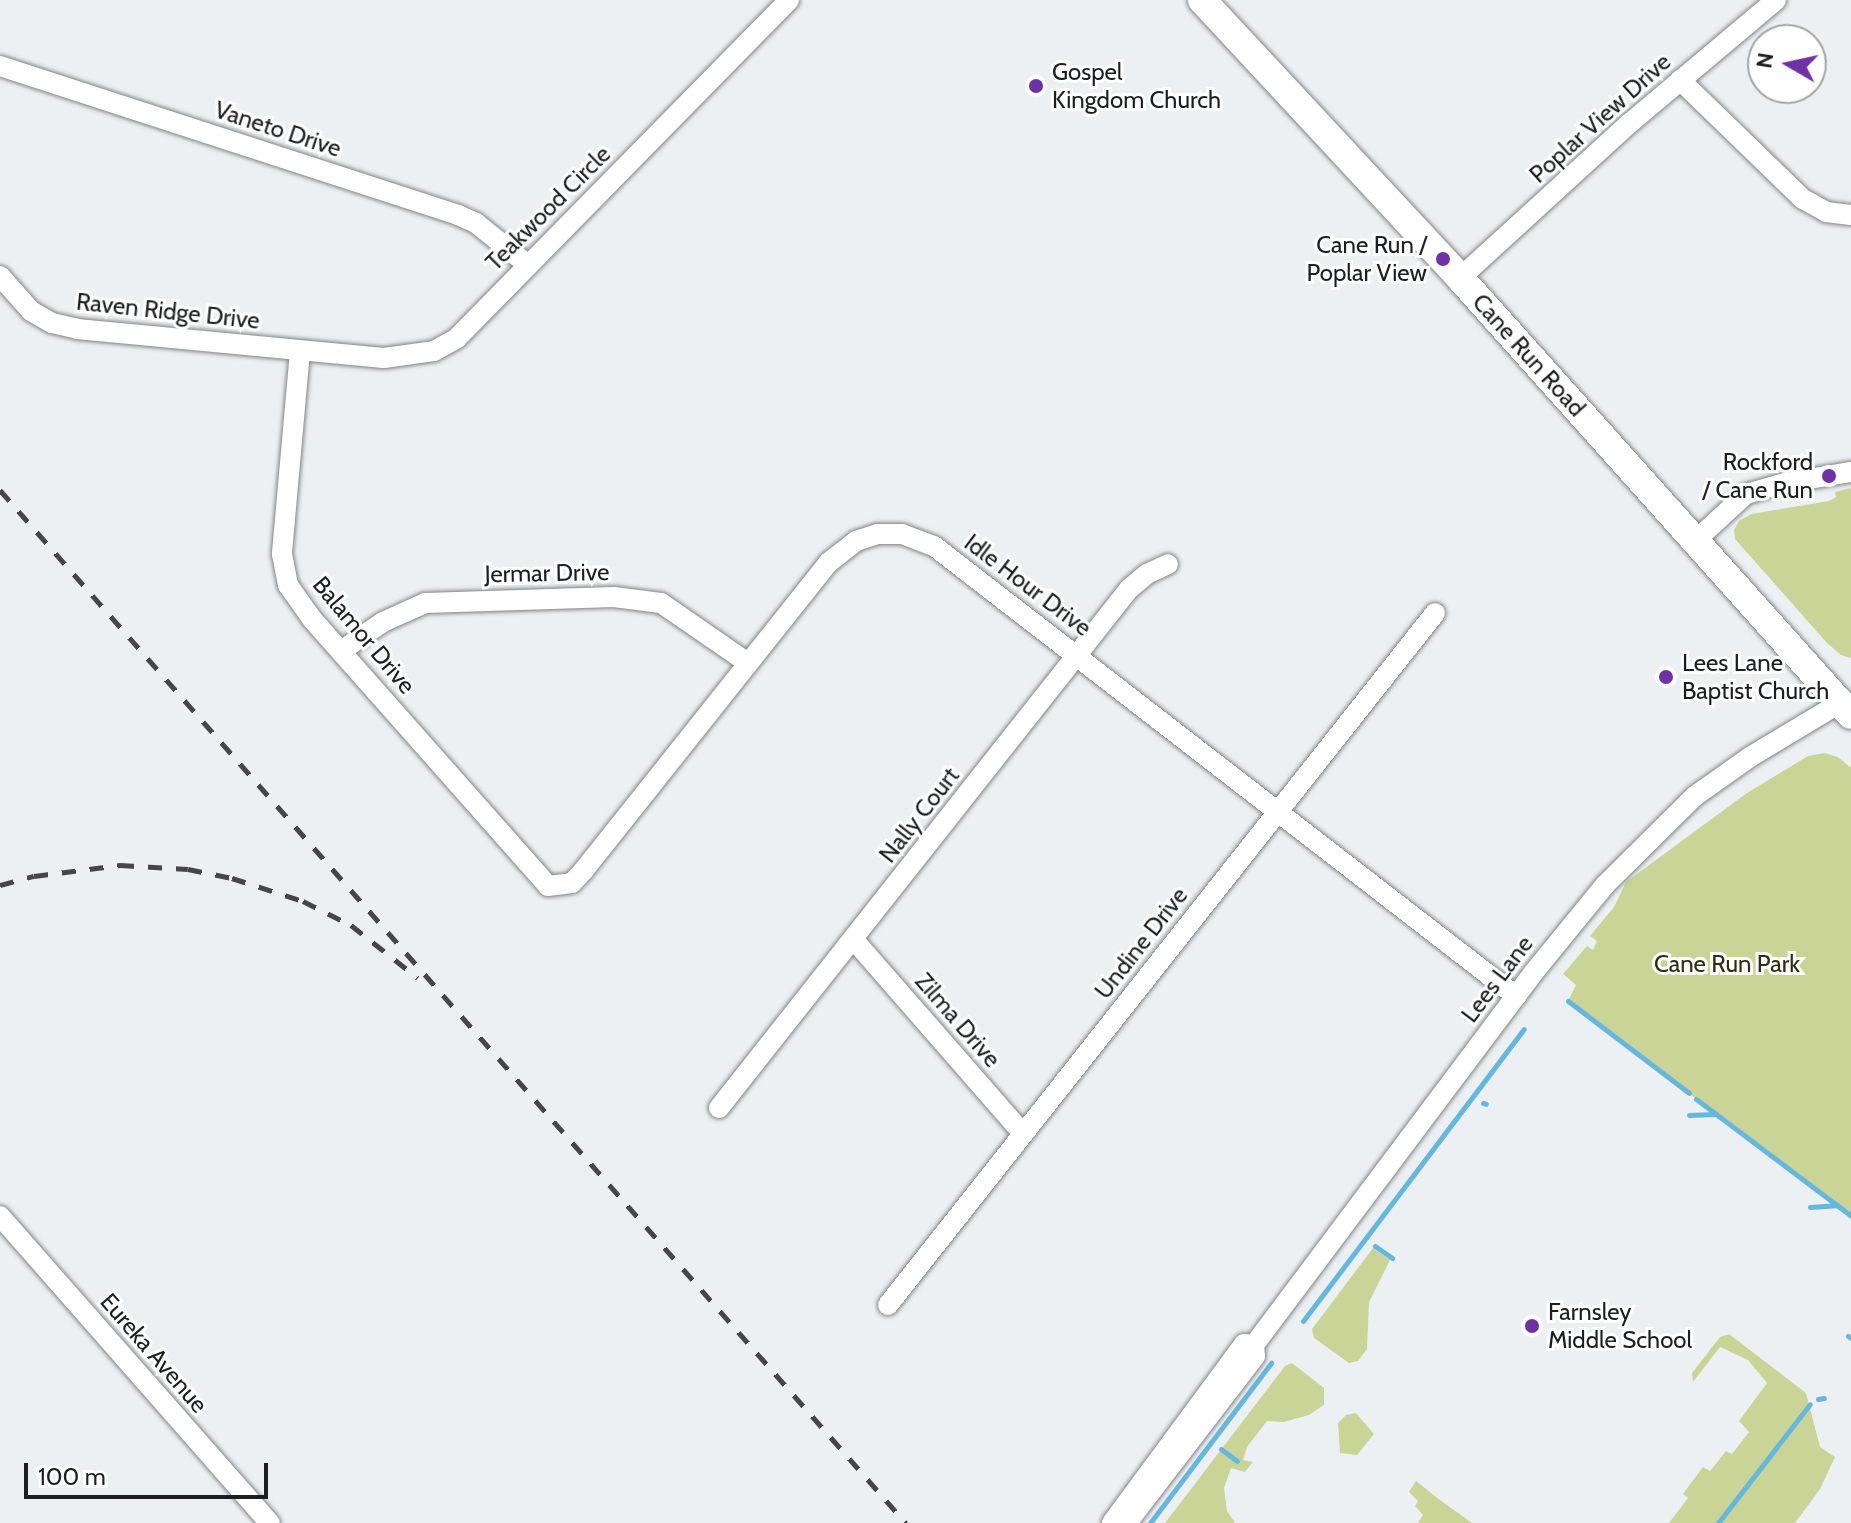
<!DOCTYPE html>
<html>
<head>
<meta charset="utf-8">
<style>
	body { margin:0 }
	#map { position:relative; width:1851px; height:1523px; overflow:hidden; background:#edf0f2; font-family:Cabin,sans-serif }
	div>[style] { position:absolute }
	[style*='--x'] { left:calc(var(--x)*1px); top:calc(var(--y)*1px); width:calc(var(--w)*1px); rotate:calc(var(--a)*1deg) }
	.green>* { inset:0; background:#cbd497 }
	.stream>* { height:5px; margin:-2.5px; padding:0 2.5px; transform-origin:2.5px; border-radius:2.5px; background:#65b7de }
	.roads { filter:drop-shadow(0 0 2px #828486) drop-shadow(0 0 2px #828486) }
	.minor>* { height:20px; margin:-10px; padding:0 10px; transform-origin:10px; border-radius:10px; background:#fff }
	.highway>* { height:28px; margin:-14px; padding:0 14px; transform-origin:14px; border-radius:14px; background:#fff }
	.rail>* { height:5px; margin-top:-2.5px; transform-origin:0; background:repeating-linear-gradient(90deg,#454647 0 14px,transparent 0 28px) }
	.dots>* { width:22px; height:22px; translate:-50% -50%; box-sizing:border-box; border:4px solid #fff; border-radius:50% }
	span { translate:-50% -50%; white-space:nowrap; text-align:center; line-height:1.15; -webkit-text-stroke:6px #fff; paint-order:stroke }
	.poi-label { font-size:24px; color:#1d1e1f }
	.left { translate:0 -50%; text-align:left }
	.right { translate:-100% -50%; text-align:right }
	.street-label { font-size:24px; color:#1d1e1f }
	.park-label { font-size:24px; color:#2b2f0e }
	.north { position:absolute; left:1747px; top:24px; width:80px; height:80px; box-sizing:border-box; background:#fff; border:2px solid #a5a5a5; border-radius:50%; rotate:279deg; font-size:22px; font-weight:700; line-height:32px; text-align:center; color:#1d1e1f }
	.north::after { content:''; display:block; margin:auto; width:28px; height:36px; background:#6f31a6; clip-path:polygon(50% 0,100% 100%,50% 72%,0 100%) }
	.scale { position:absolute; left:24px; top:1463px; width:244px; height:36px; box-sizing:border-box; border:4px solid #1d1e1f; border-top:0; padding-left:10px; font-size:24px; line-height:28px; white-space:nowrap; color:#1d1e1f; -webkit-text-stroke:6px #fff; paint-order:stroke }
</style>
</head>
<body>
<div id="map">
	<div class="green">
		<i style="clip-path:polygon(1851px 488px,1851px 658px,1841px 655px,1827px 643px,1735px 539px,1734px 530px,1739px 521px,1751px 514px,1829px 501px,1836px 497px,1835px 492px)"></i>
		<i style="clip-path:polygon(1825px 753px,1838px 757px,1851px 768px,1851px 1217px,1568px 1001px,1576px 985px,1563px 974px,1587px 946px,1593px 950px,1597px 941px,1590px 936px,1614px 907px,1626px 882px,1747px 793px,1808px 756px)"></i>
		<i style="clip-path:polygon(1373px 1248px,1390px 1260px,1369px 1302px,1367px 1349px,1358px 1361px,1349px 1363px,1314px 1338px,1312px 1329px)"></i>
		<i style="clip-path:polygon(1729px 1334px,1806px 1393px,1820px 1447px,1835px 1457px,1820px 1489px,1795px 1523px,1669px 1523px,1688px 1498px,1683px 1494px,1703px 1467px,1710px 1471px,1726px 1451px,1732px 1454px,1749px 1432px,1739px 1421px,1767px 1383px,1748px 1360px,1720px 1347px,1693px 1382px,1692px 1373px,1720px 1337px)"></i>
		<i style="clip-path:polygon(1292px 1363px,1324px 1388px,1324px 1405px,1309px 1415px,1284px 1422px,1267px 1421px,1247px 1447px,1243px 1460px,1253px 1462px,1245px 1472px,1231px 1468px,1224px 1488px,1227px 1511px,1235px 1523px,1165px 1523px,1285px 1366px)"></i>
		<i style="clip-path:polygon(1356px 1413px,1374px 1434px,1357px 1455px,1340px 1453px,1338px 1423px,1346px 1415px)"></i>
		<i style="clip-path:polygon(1416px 1481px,1440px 1500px,1472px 1523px,1418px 1523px,1423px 1515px,1415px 1506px,1418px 1501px,1409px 1492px)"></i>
	</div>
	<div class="stream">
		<i style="--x:1568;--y:1001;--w:152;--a:37.2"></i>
		<i style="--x:1696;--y:1099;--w:194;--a:37"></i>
		<i style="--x:1483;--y:1103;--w:3;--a:18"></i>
		<i style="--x:1689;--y:1115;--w:27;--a:-2"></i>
		<i style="--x:1810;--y:1207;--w:26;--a:-4"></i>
		<i style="--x:1375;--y:1246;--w:21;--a:35"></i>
		<i style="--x:1303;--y:1321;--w:366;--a:-52.9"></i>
		<i style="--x:1848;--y:1336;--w:4;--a:34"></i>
		<i style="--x:1818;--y:1399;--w:6;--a:-9"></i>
		<i style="--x:1221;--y:1449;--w:20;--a:37"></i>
		<i style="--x:1150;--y:1523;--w:201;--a:-52.9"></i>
		<i style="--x:1718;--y:1523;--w:150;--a:-52.3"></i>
	</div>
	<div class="roads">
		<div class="minor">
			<i style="--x:0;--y:66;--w:482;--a:18"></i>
			<i style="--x:458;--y:215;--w:20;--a:24"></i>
			<i style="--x:476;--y:223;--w:67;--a:38.9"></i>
			<i style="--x:1680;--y:80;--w:171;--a:44.1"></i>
			<i style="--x:1803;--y:199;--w:26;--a:29"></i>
			<i style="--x:1826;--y:212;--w:25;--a:7"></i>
			<i style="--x:0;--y:276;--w:47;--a:48.5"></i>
			<i style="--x:31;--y:311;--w:24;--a:30"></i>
			<i style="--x:52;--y:323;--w:26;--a:13"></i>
			<i style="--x:77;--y:329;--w:308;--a:5.4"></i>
			<i style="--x:384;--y:358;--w:50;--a:-8"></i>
			<i style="--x:434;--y:351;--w:26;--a:-29"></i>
			<i style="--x:457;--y:338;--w:474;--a:-45.5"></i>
			<i style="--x:1460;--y:278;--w:230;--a:-42.4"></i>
			<i style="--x:1630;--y:123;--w:191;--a:-40.1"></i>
			<i style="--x:300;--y:351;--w:204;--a:95.1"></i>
			<i style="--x:282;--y:554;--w:32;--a:79"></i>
			<i style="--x:288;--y:585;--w:42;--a:54.8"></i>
			<i style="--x:312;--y:619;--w:356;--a:48.5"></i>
			<i style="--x:548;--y:886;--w:24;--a:-7"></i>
			<i style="--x:572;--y:883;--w:18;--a:-47"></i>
			<i style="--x:584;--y:870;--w:392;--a:-51.5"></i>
			<i style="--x:828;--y:563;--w:36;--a:-38"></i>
			<i style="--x:856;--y:541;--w:22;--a:-18"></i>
			<i style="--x:877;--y:534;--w:25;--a:0"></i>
			<i style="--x:902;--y:534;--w:34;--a:21"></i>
			<i style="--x:934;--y:546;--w:736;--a:37.71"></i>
			<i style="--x:1695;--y:541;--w:69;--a:-42.7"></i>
			<i style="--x:1746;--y:494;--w:41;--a:-15.8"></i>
			<i style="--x:1785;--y:483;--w:67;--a:-9.5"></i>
			<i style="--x:341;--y:651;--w:51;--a:-34.6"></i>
			<i style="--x:383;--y:622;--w:46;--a:-24.3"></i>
			<i style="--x:425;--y:603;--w:189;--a:-1.8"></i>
			<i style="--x:614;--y:597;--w:47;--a:7.3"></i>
			<i style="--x:661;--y:603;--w:106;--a:34.6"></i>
			<i style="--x:854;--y:940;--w:257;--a:48.9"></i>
			<i style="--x:719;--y:1108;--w:661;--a:-51.69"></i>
			<i style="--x:1129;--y:589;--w:23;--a:-40"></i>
			<i style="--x:1147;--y:574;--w:23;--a:-25"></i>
			<i style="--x:0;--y:1216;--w:409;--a:48.7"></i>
			<i style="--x:888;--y:1305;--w:882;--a:-51.67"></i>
			<i style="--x:1112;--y:1523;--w:222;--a:-53.6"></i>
			<i style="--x:1244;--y:1344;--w:10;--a:6"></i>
			<i style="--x:1127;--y:1523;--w:210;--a:-52.5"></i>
			<i style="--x:1255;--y:1356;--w:11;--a:-95"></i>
			<i style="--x:1254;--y:1345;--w:466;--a:-53.1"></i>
			<i style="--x:1534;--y:972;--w:112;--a:-50.8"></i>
			<i style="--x:1605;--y:885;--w:127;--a:-44.7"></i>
			<i style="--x:1695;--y:796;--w:67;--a:-35.3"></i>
			<i style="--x:1750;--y:757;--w:105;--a:-31"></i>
		</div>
		<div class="highway">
			<i style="--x:1202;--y:0;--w:379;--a:47.1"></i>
			<i style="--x:1460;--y:278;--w:586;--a:48.18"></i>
		</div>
	</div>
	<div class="rail">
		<i style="--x:0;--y:490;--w:1374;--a:48.75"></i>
		<i style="--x:0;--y:885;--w:35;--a:-15"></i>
		<i style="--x:34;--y:876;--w:87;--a:-7.3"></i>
		<i style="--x:120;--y:865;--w:68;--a:3.4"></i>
		<i style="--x:188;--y:869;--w:45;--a:11.6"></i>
		<i style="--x:232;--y:878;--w:75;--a:17.9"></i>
		<i style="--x:303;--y:901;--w:54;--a:26.6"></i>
		<i style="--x:351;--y:925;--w:85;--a:38.3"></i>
	</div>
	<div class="dots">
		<i style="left:1036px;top:86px;background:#6f31a6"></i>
		<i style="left:1443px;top:259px;background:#6f31a6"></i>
		<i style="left:1829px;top:476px;background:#6f31a6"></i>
		<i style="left:1666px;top:677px;background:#6f31a6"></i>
		<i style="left:1532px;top:1326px;background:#6f31a6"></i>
	</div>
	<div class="poi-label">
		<span class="left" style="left:1052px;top:86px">Gospel<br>Kingdom Church</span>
		<span class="right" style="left:1427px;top:259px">Cane Run /<br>Poplar View</span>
		<span class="right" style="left:1813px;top:476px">Rockford<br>/ Cane Run</span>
		<span class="left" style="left:1682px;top:677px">Lees Lane<br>Baptist Church</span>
		<span class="left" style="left:1548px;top:1326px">Farnsley<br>Middle School</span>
	</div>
	<div class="street-label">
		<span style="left:1600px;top:118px;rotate:-42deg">Poplar View Drive</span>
		<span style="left:278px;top:129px;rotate:18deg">Vaneto Drive</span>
		<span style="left:548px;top:208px;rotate:-45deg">Teakwood Circle</span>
		<span style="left:168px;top:311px;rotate:6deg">Raven Ridge Drive</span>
		<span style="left:1529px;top:355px;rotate:48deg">Cane Run Road</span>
		<span style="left:547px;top:573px;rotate:-1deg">Jermar Drive</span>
		<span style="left:1028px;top:585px;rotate:37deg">Idle Hour Drive</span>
		<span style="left:364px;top:635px;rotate:50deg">Balamor Drive</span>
		<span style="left:919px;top:815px;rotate:-52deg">Nally Court</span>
		<span style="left:1141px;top:943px;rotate:-52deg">Undine Drive</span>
		<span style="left:1497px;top:979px;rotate:-53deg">Lees Lane</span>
		<span style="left:958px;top:1020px;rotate:49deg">Zilma Drive</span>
		<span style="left:154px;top:1353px;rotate:49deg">Eureka Avenue</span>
	</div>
	<div class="park-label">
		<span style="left:1727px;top:964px">Cane Run Park</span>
	</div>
	<div class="north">N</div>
	<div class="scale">100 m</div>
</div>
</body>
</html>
